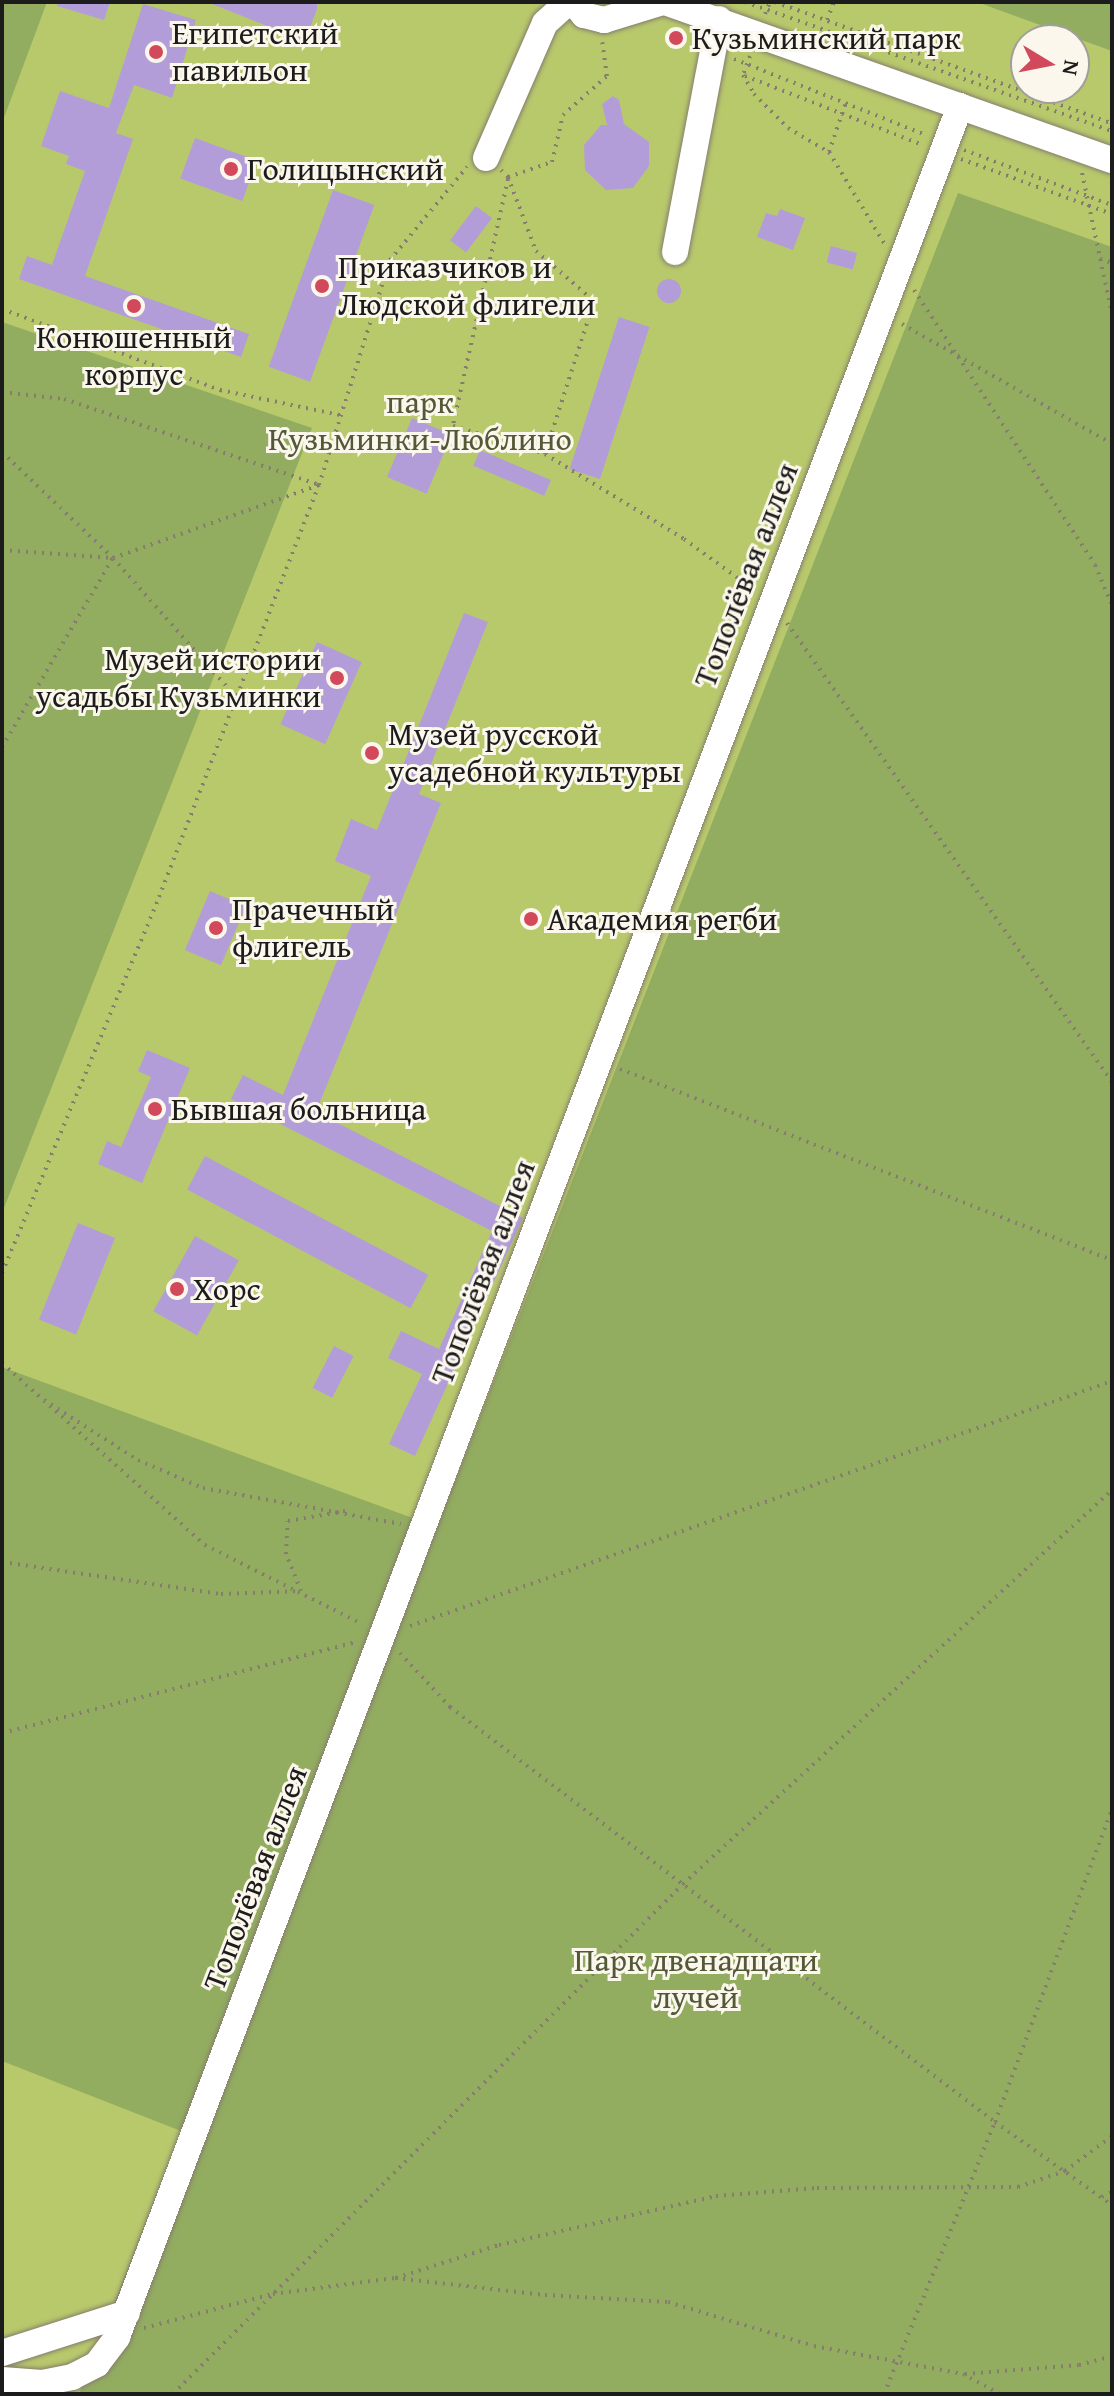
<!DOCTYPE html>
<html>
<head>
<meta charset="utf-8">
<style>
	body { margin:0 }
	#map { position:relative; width:1114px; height:2396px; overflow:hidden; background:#f0debf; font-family:"Gentium Book Plus",serif }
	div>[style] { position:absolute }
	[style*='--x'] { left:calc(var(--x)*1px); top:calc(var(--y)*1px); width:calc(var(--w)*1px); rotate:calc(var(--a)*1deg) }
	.green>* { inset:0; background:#b8c96c }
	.forest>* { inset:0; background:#92ad60 }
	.building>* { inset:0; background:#b29dd9; transform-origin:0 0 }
	.round { border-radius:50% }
	.path>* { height:4px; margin-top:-2px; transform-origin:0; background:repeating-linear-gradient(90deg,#867d6e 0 2px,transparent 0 8px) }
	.roads { filter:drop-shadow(0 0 2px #867d6e) drop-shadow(0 0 2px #867d6e) }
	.minor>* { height:26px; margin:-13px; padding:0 13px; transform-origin:13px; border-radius:13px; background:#fff }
	.dots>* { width:22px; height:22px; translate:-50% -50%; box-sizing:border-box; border:4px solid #fbf7ec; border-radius:50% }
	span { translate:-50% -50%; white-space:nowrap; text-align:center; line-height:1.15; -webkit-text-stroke:6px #fbf7ec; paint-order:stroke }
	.poi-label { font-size:32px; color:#1c1c1c }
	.left { translate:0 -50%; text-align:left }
	.right { translate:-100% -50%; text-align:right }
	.park-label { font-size:32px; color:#535938 }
	.street-label { font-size:32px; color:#1c1c1c }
	.frame { position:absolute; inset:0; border:4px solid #1c1c1c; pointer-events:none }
	.north { position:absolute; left:1010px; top:24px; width:80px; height:80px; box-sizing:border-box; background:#fbf7ec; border:2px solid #a29f99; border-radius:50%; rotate:100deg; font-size:22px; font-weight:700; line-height:32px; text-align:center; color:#1c1c1c }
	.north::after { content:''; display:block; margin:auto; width:28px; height:36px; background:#d1495b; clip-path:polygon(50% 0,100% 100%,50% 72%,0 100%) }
</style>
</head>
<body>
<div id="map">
	<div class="green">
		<i style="clip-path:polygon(evenodd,2px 2px,1112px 2px,1112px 2394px,2px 2394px,2px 2px,1026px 40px,1074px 40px,1074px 88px,1026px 88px,1026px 40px)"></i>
	</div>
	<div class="forest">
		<i style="clip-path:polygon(2px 2px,47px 2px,2px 123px)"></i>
		<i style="clip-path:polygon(977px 2px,1112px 2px,1112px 51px)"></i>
		<i style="clip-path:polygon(958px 193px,1112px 247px,1112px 2394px,79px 2394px,181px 2131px,2px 2061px,2px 1367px,437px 1527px)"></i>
		<i style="clip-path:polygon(2px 322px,312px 428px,2px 1213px)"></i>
	</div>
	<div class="building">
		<i style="clip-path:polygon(57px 2px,110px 2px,104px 20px,57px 6px)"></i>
		<i style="clip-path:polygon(207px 2px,317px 2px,317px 9px,305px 41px)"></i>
		<i style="clip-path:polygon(143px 4px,196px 20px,172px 98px,134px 85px,116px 133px,133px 139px,85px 276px,249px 334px,241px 357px,19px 279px,27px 256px,52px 265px,85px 171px,66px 164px,69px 156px,41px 146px,60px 91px,109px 108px)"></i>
		<i style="clip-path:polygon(613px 96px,619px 100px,624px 124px,649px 142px,649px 166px,633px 188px,606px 190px,585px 170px,584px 145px,601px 125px,607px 125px,602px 104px)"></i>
		<i style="left:195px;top:138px;width:66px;height:43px;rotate:20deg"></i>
		<i style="left:333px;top:190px;width:44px;height:188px;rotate:20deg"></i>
		<i style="left:476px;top:206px;width:20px;height:43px;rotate:37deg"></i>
		<i style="clip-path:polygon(780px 209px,805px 218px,793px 250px,757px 237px,766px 213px,777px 216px)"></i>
		<i style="left:831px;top:246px;width:27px;height:17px;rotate:15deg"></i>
		<i class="round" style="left:657px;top:279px;width:24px;height:24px"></i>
		<i style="left:619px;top:317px;width:32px;height:160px;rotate:18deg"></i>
		<i style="left:412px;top:418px;width:43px;height:64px;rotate:23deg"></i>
		<i style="left:480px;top:450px;width:77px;height:17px;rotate:23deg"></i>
		<i style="clip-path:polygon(464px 613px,488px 622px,419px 794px,441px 803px,316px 1112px,523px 1218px,415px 1456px,389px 1444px,422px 1374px,388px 1358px,401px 1331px,439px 1349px,492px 1231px,231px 1099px,243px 1075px,283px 1095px,371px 876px,335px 861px,351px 819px,377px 830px)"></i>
		<i style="left:317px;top:642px;width:49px;height:90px;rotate:24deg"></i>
		<i style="left:210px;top:891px;width:39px;height:64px;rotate:23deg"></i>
		<i style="clip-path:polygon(147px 1050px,190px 1068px,142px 1183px,98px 1164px,107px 1141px,121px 1147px,151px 1077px,138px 1071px)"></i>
		<i style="left:205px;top:1156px;width:253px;height:38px;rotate:28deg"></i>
		<i style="left:78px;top:1223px;width:40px;height:104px;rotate:22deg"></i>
		<i style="left:195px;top:1236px;width:50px;height:86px;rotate:29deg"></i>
		<i style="left:334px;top:1346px;width:22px;height:47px;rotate:27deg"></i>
	</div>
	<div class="path">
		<i style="--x:745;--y:2;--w:389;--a:19.4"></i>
		<i style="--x:775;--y:2;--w:358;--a:19.8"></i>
		<i style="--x:765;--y:14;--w:13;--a:-67"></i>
		<i style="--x:827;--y:20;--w:19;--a:-69"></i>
		<i style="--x:750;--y:56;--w:20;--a:110"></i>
		<i style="--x:743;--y:75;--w:22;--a:60"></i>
		<i style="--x:754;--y:94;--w:48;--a:45"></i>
		<i style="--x:788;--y:128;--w:48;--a:30.3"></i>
		<i style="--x:829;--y:152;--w:109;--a:58.9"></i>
		<i style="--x:734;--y:59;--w:206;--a:21.6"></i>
		<i style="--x:745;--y:76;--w:191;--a:21.2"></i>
		<i style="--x:964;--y:150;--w:158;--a:20.4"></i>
		<i style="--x:829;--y:152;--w:50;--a:-71.2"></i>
		<i style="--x:961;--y:159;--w:161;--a:20"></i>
		<i style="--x:501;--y:170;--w:10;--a:45"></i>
		<i style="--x:508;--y:177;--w:79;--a:69.3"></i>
		<i style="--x:536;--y:251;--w:77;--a:40.8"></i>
		<i style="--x:594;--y:301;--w:161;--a:107.8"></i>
		<i style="--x:545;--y:454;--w:163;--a:31.4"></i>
		<i style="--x:684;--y:539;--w:85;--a:35.9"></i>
		<i style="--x:1082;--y:173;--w:144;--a:78"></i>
		<i style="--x:508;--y:177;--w:46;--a:-18.8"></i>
		<i style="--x:552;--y:162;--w:48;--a:-76.8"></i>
		<i style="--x:563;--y:115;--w:59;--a:-41.6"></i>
		<i style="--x:607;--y:76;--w:34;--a:-98"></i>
		<i style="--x:508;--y:179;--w:253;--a:102.6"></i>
		<i style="--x:453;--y:426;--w:96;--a:16.9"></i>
		<i style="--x:1100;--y:259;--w:13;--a:18"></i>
		<i style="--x:914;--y:290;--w:329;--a:56.6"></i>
		<i style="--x:1095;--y:565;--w:43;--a:67"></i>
		<i style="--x:2;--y:309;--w:233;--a:20.4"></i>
		<i style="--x:220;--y:390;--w:123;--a:11.8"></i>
		<i style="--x:902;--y:324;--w:242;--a:29.7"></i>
		<i style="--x:2;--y:392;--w:62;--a:6.4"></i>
		<i style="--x:64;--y:399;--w:267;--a:18.6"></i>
		<i style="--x:2;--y:452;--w:153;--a:43.7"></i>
		<i style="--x:2;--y:550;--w:111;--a:4.1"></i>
		<i style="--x:113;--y:558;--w:186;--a:48.5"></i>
		<i style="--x:787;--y:623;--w:562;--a:54.7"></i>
		<i style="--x:2;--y:747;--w:219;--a:-59.6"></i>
		<i style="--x:113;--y:558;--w:219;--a:-19.5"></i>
		<i style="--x:620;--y:1069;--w:528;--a:21.22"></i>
		<i style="--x:2;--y:1273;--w:407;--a:-67.3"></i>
		<i style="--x:159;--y:897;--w:442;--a:-68.8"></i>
		<i style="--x:319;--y:485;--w:236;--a:-72.5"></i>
		<i style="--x:390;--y:260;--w:121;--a:-50.4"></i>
		<i style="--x:2;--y:1363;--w:273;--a:41.9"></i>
		<i style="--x:205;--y:1545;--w:176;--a:26.7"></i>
		<i style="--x:44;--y:1400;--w:112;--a:32.6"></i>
		<i style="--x:138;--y:1460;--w:71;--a:23.3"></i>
		<i style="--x:203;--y:1488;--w:201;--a:10.3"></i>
		<i style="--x:2;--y:1562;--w:221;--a:8.3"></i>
		<i style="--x:221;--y:1594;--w:80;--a:-2.1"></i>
		<i style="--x:301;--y:1591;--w:40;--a:-112"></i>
		<i style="--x:286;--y:1554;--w:33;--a:-87"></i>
		<i style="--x:288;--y:1521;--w:58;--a:-10"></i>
		<i style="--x:410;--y:1626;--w:744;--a:-19.24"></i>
		<i style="--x:400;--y:1653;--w:74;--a:47.2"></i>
		<i style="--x:450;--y:1707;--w:685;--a:37.29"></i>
		<i style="--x:995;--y:2122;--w:143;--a:35.4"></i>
		<i style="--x:2;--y:1733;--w:366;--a:-14.4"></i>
		<i style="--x:1102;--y:2197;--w:11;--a:-27"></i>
		<i style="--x:396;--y:2278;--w:108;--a:-17.8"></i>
		<i style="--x:499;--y:2245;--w:222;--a:-12.7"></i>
		<i style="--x:716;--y:2196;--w:101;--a:-4.5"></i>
		<i style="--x:817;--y:2188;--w:201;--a:-0.3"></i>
		<i style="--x:1018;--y:2187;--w:50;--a:-18.8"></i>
		<i style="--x:1065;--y:2171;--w:59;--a:-36.7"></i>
		<i style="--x:144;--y:2328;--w:133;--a:-14.8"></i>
		<i style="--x:273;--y:2294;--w:123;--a:-7.5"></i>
		<i style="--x:395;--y:2278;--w:151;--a:6.5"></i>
		<i style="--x:545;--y:2295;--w:123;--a:3.3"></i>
		<i style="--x:668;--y:2302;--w:152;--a:16.8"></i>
		<i style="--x:814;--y:2346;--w:152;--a:10.6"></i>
		<i style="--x:963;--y:2374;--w:42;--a:28.4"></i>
		<i style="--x:965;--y:2374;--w:114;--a:-4.5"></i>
		<i style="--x:1079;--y:2365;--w:34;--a:-15"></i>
		<i style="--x:173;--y:2394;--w:721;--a:-45"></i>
		<i style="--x:683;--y:1884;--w:582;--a:-42.56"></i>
		<i style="--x:884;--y:2394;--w:294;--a:-67.8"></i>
		<i style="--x:995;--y:2122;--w:334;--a:-69.5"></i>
	</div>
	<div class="roads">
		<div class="minor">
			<i style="--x:573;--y:2;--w:17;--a:50"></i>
			<i style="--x:584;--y:15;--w:21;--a:14"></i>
			<i style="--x:604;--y:20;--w:62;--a:-17"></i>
			<i style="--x:665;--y:2;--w:474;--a:19.5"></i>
			<i style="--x:486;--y:158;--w:147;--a:-66.4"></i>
			<i style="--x:545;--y:23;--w:31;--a:-42"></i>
			<i style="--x:675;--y:252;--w:237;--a:-79.3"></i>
			<i style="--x:2;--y:2353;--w:131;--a:-17.7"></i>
			<i style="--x:2;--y:2380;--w:40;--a:4.3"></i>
			<i style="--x:42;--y:2383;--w:31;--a:-11"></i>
			<i style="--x:72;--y:2377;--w:28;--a:-27"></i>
			<i style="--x:97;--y:2364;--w:34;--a:-53"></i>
			<i style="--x:117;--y:2337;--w:2385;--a:-69.3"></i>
		</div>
	</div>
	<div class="dots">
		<i style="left:676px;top:38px;background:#d1495b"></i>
		<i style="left:156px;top:52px;background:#d1495b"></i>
		<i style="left:231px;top:169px;background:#d1495b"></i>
		<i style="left:322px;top:286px;background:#d1495b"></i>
		<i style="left:134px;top:306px;background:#d1495b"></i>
		<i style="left:337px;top:678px;background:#d1495b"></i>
		<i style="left:372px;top:753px;background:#d1495b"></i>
		<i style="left:531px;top:919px;background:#d1495b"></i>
		<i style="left:216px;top:928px;background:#d1495b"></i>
		<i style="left:155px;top:1109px;background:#d1495b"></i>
		<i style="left:177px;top:1289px;background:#d1495b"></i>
	</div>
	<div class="poi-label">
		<span class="left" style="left:172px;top:52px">Египетский<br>павильон</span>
		<span class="left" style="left:692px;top:38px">Кузьминский парк</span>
		<span class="left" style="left:247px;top:169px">Голицынский</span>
		<span class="left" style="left:338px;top:286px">Приказчиков и<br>Людской флигели</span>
		<span style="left:134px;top:356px">Конюшенный<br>корпус</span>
		<span class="right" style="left:321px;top:678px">Музей истории<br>усадьбы Кузьминки</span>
		<span class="left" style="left:388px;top:753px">Музей русской<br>усадебной культуры</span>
		<span class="left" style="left:232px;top:928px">Прачечный<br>флигель</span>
		<span class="left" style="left:547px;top:919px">Академия регби</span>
		<span class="left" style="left:171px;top:1109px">Бывшая больница</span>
		<span class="left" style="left:193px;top:1289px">Хорс</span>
	</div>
	<div class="park-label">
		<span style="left:420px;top:421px">парк<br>Кузьминки-Люблино</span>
		<span style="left:696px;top:1979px">Парк двенадцати<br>лучей</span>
	</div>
	<div class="street-label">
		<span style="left:746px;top:575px;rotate:-69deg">Тополёвая аллея</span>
		<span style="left:483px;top:1272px;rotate:-69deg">Тополёвая аллея</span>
		<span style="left:255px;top:1878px;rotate:-69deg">Тополёвая аллея</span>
	</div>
	<div class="frame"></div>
	<div class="north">N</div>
</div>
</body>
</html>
